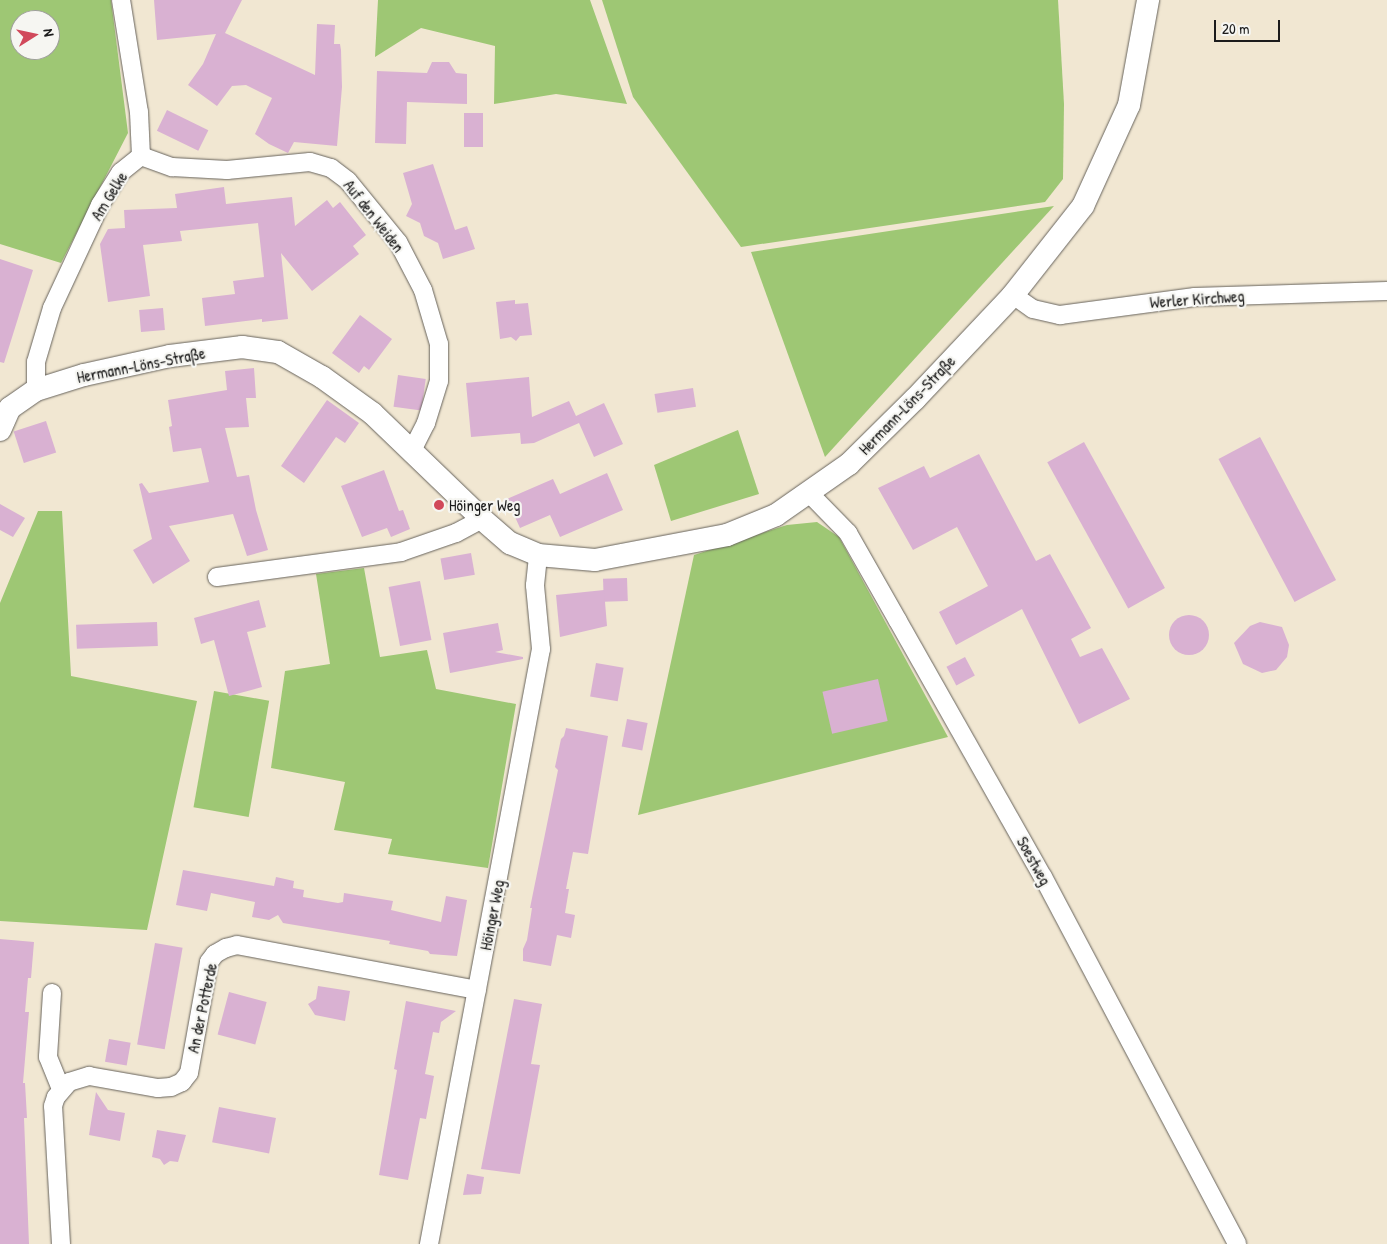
<!DOCTYPE html>
<html>
<head>
<meta charset="utf-8">
<style>
	body { margin:0 }
	#map { position:relative; width:1387px; height:1244px; overflow:hidden; background:#f1e7d2; font-family:"Patrick Hand",sans-serif }
	div>[style] { position:absolute }
	[style*='--x'] { left:calc(var(--x)*1px); top:calc(var(--y)*1px); width:calc(var(--w)*1px); rotate:calc(var(--a)*1deg) }
	.green>* { inset:0; background:#9ec774; transform-origin:0 0 }
	.building>* { inset:0; background:#d9b1d2; transform-origin:0 0 }
	.round { border-radius:50% }
	.roads { filter:drop-shadow(0 0 1px #67635c) drop-shadow(0 0 1px #67635c) }
	.minor>* { height:18px; margin:-9px; padding:0 9px; transform-origin:9px; border-radius:9px; background:#fff }
	.tertiary>* { height:22px; margin:-11px; padding:0 11px; transform-origin:11px; border-radius:11px; background:#fff }
	.dots>* { width:14px; height:14px; translate:-50% -50%; box-sizing:border-box; border:2px solid #f6f6f2; border-radius:50% }
	span { translate:-50% -50%; white-space:nowrap; text-align:center; line-height:1.15; -webkit-text-stroke:4.5px #f6f6f2; paint-order:stroke }
	.street-label { font-size:16px; color:#1c1c1c }
	.poi-label { font-size:16px; color:#1c1c1c }
	.left { translate:0 -50%; text-align:left }
	.north { position:absolute; left:10px; top:10px; width:50px; height:50px; box-sizing:border-box; background:#f6f6f2; border:1px solid #9f9f9c; border-radius:50%; rotate:80deg; font-size:14px; font-weight:700; line-height:20px; text-align:center; color:#1c1c1c }
	.north::after { content:''; display:block; margin:auto; width:18px; height:22px; background:#d1495b; clip-path:polygon(50% 0,100% 100%,50% 72%,0 100%) }
	.scale { position:absolute; left:1214px; top:20px; width:66px; height:22px; box-sizing:border-box; border:2px solid #1c1c1c; border-top:0; padding-left:6px; font-size:15px; line-height:18px; white-space:nowrap; color:#1c1c1c; -webkit-text-stroke:4px #f6f6f2; paint-order:stroke }
</style>
</head>
<body>
<div id="map">
	<div class="green">
		<i style="clip-path:polygon(evenodd,0 0,111px 0,128px 133px,61px 263px,0 244px,0 0,20px 20px,50px 20px,50px 50px,20px 50px,20px 20px)"></i>
		<i style="clip-path:polygon(378px 0,590px 0,627px 104px,556px 94px,494px 104px,495px 46px,421px 28px,375px 57px)"></i>
		<i style="clip-path:polygon(602px 0,1058px 0,1064px 104px,1063px 179px,1045px 202px,741px 247px,633px 97px)"></i>
		<i style="clip-path:polygon(1054px 206px,825px 457px,751px 252px)"></i>
		<i style="clip-path:polygon(738px 430px,759px 494px,671px 521px,654px 465px)"></i>
		<i style="clip-path:polygon(38px 511px,62px 511px,71px 676px,197px 701px,147px 930px,0 921px,0 603px)"></i>
		<i style="clip-path:polygon(817px 522px,839px 537px,948px 737px,638px 815px,694px 555px,787px 525px)"></i>
		<i style="clip-path:polygon(364px 568px,380px 657px,427px 650px,436px 689px,516px 704px,488px 868px,388px 854px,392px 839px,334px 830px,345px 782px,271px 768px,285px 671px,330px 664px,316px 574px)"></i>
		<i style="left:214px;top:691px;width:56px;height:118px;rotate:10deg"></i>
	</div>
	<div class="building">
		<i style="clip-path:polygon(154px 0,242px 0,225px 33px,315px 75px,317px 24px,335px 25px,334px 44px,340px 44px,341px 50px,342px 87px,337px 146px,294px 142px,288px 153px,269px 144px,255px 134px,272px 98px,246px 85px,232px 86px,217px 106px,188px 85px,203px 64px,216px 34px,157px 40px)"></i>
		<i style="clip-path:polygon(432px 62px,449px 62px,456px 73px,467px 74px,467px 104px,407px 102px,406px 144px,375px 143px,377px 71px,427px 73px)"></i>
		<i style="left:167px;top:110px;width:46px;height:23px;rotate:26deg"></i>
		<i style="left:483px;top:113px;width:34px;height:19px;rotate:90deg"></i>
		<i style="clip-path:polygon(433px 164px,455px 230px,467px 226px,475px 249px,443px 259px,438px 243px,424px 236px,420px 223px,406px 216px,412px 204px,403px 173px)"></i>
		<i style="clip-path:polygon(224px 187px,226px 204px,292px 197px,295px 226px,327px 200px,333px 208px,340px 202px,366px 235px,353px 246px,359px 254px,312px 291px,281px 253px,288px 319px,262px 322px,262px 319px,205px 326px,202px 298px,235px 294px,233px 281px,264px 277px,258px 223px,180px 231px,182px 241px,143px 245px,150px 296px,108px 302px,100px 244px,108px 229px,125px 228px,124px 210px,177px 208px,175px 194px)"></i>
		<i style="clip-path:polygon(0 259px,33px 270px,4px 363px,0 362px)"></i>
		<i style="clip-path:polygon(515px 300px,515px 304px,528px 303px,532px 335px,520px 336px,516px 341px,511px 337px,500px 339px,496px 302px)"></i>
		<i style="left:163px;top:308px;width:22px;height:24px;rotate:85deg"></i>
		<i style="clip-path:polygon(360px 315px,392px 339px,369px 370px,364px 366px,359px 373px,332px 353px)"></i>
		<i style="clip-path:polygon(254px 368px,256px 398px,246px 398px,249px 427px,225px 428px,237px 477px,249px 475px,256px 510px,268px 550px,247px 556px,233px 514px,169px 526px,190px 561px,153px 584px,133px 550px,152px 539px,139px 484px,142px 483px,149px 493px,209px 482px,201px 448px,173px 452px,169px 427px,172px 426px,168px 400px,227px 390px,225px 371px)"></i>
		<i style="left:398px;top:375px;width:28px;height:32px;rotate:8deg"></i>
		<i style="clip-path:polygon(529px 377px,532px 417px,569px 401px,576px 416px,604px 403px,623px 444px,594px 457px,579px 423px,534px 443px,521px 444px,520px 433px,471px 437px,466px 383px)"></i>
		<i style="left:693px;top:388px;width:19px;height:39px;rotate:81deg"></i>
		<i style="clip-path:polygon(327px 400px,359px 423px,345px 443px,336px 437px,304px 483px,281px 466px)"></i>
		<i style="left:46px;top:421px;width:33px;height:34px;rotate:72deg"></i>
		<i style="left:1260px;top:437px;width:162px;height:47px;rotate:62deg"></i>
		<i style="left:1084px;top:442px;width:167px;height:42px;rotate:61deg"></i>
		<i style="clip-path:polygon(979px 454px,1036px 561px,1050px 554px,1091px 628px,1071px 639px,1080px 657px,1102px 648px,1130px 699px,1079px 724px,1022px 609px,956px 645px,939px 612px,988px 586px,957px 527px,913px 550px,878px 488px,924px 466px,930px 478px)"></i>
		<i style="clip-path:polygon(384px 470px,399px 511px,403px 510px,410px 529px,391px 537px,387px 528px,362px 537px,341px 486px)"></i>
		<i style="clip-path:polygon(607px 473px,623px 510px,560px 537px,550px 515px,520px 528px,507px 499px,553px 479px,560px 494px)"></i>
		<i style="clip-path:polygon(0 504px,25px 518px,13px 537px,0 530px)"></i>
		<i style="left:471px;top:553px;width:22px;height:31px;rotate:80deg"></i>
		<i style="left:627px;top:578px;width:23px;height:24px;rotate:88deg"></i>
		<i style="left:420px;top:581px;width:60px;height:32px;rotate:79deg"></i>
		<i style="clip-path:polygon(604px 590px,607px 626px,560px 637px,556px 595px)"></i>
		<i style="clip-path:polygon(259px 600px,266px 627px,247px 632px,262px 687px,229px 696px,214px 640px,201px 644px,194px 618px)"></i>
		<i class="round" style="left:1169px;top:615px;width:40px;height:40px"></i>
		<i style="left:157px;top:622px;width:24px;height:81px;rotate:88deg"></i>
		<i style="clip-path:polygon(1260px 622px,1282px 627px,1289px 645px,1287px 657px,1276px 670px,1262px 673px,1243px 664px,1234px 643px,1250px 626px)"></i>
		<i style="clip-path:polygon(498px 623px,503px 650px,495px 652px,523px 657px,523px 659px,450px 673px,443px 633px)"></i>
		<i style="left:965px;top:657px;width:21px;height:21px;rotate:62deg"></i>
		<i style="left:596px;top:663px;width:28px;height:34px;rotate:10deg"></i>
		<i style="left:878px;top:679px;width:43px;height:57px;rotate:77deg"></i>
		<i style="left:627px;top:719px;width:21px;height:28px;rotate:11deg"></i>
		<i style="clip-path:polygon(566px 728px,608px 736px,588px 854px,573px 852px,566px 889px,569px 889px,565px 913px,575px 915px,571px 938px,557px 935px,551px 966px,523px 961px,523px 949px,527px 940px,532px 908px,530px 908px,558px 770px,555px 767px,561px 739px,564px 736px)"></i>
		<i style="clip-path:polygon(183px 870px,274px 886px,276px 877px,294px 881px,293px 888px,304px 890px,303px 897px,338px 903px,343px 902px,344px 893px,393px 901px,391px 910px,441px 922px,446px 896px,467px 900px,457px 956px,430px 954px,428px 951px,389px 944px,390px 941px,283px 923px,278px 915px,269px 920px,252px 917px,255px 902px,211px 893px,207px 911px,176px 905px)"></i>
		<i style="clip-path:polygon(0 939px,34px 942px,31px 978px,28px 978px,25px 1012px,29px 1012px,23px 1083px,25px 1083px,27px 1118px,24px 1118px,29px 1244px,0 1244px)"></i>
		<i style="left:155px;top:943px;width:28px;height:103px;rotate:10deg"></i>
		<i style="clip-path:polygon(318px 986px,350px 991px,345px 1021px,315px 1015px,308px 1004px,316px 999px)"></i>
		<i style="left:229px;top:992px;width:39px;height:44px;rotate:15deg"></i>
		<i style="clip-path:polygon(514px 999px,542px 1004px,531px 1064px,540px 1065px,520px 1174px,481px 1169px)"></i>
		<i style="clip-path:polygon(406px 1001px,456px 1011px,441px 1022px,439px 1033px,433px 1032px,425px 1074px,434px 1076px,426px 1119px,420px 1118px,408px 1180px,379px 1175px,397px 1070px,394px 1069px)"></i>
		<i style="left:109px;top:1039px;width:22px;height:23px;rotate:10deg"></i>
		<i style="clip-path:polygon(96px 1092px,108px 1110px,125px 1113px,120px 1141px,89px 1135px)"></i>
		<i style="left:219px;top:1107px;width:58px;height:36px;rotate:11deg"></i>
		<i style="clip-path:polygon(157px 1130px,186px 1135px,178px 1162px,170px 1161px,164px 1165px,160px 1159px,152px 1157px)"></i>
		<i style="clip-path:polygon(467px 1174px,484px 1177px,481px 1194px,463px 1195px)"></i>
	</div>
	<div class="roads">
		<div class="minor">
			<i style="--x:121;--y:0;--w:113;--a:80.9"></i>
			<i style="--x:139;--y:112;--w:44;--a:87.4"></i>
			<i style="--x:141;--y:156;--w:33;--a:20"></i>
			<i style="--x:172;--y:167;--w:55;--a:3.1"></i>
			<i style="--x:227;--y:170;--w:83;--a:-5.5"></i>
			<i style="--x:310;--y:162;--w:22;--a:16"></i>
			<i style="--x:331;--y:168;--w:21;--a:37"></i>
			<i style="--x:348;--y:181;--w:79;--a:50.7"></i>
			<i style="--x:398;--y:242;--w:54;--a:62.5"></i>
			<i style="--x:423;--y:290;--w:56;--a:73.5"></i>
			<i style="--x:439;--y:344;--w:37;--a:90"></i>
			<i style="--x:439;--y:381;--w:44;--a:107.2"></i>
			<i style="--x:426;--y:423;--w:31;--a:117"></i>
			<i style="--x:1013;--y:295;--w:24;--a:35"></i>
			<i style="--x:1033;--y:309;--w:28;--a:13"></i>
			<i style="--x:1060;--y:315;--w:136;--a:-7.6"></i>
			<i style="--x:1195;--y:297;--w:192;--a:-1.8"></i>
			<i style="--x:36;--y:390;--w:28;--a:-90"></i>
			<i style="--x:36;--y:362;--w:56;--a:-73.5"></i>
			<i style="--x:52;--y:308;--w:114;--a:-65"></i>
			<i style="--x:100;--y:205;--w:39;--a:-58"></i>
			<i style="--x:121;--y:172;--w:26;--a:-39"></i>
			<i style="--x:809;--y:493;--w:56;--a:45.7"></i>
			<i style="--x:848;--y:533;--w:101;--a:60.4"></i>
			<i style="--x:898;--y:621;--w:294;--a:60.5"></i>
			<i style="--x:1043;--y:877;--w:415;--a:62.1"></i>
			<i style="--x:217;--y:577;--w:186;--a:-7.7"></i>
			<i style="--x:401;--y:552;--w:58;--a:-19.1"></i>
			<i style="--x:456;--y:533;--w:30;--a:-28"></i>
			<i style="--x:52;--y:993;--w:64;--a:93.6"></i>
			<i style="--x:48;--y:1057;--w:35;--a:68"></i>
			<i style="--x:61;--y:1244;--w:138;--a:-93.3"></i>
			<i style="--x:53;--y:1106;--w:9;--a:-72"></i>
			<i style="--x:56;--y:1097;--w:20;--a:-49"></i>
			<i style="--x:69;--y:1082;--w:21;--a:-17"></i>
			<i style="--x:89;--y:1076;--w:70;--a:9.9"></i>
			<i style="--x:158;--y:1088;--w:13;--a:-4"></i>
			<i style="--x:171;--y:1087;--w:12;--a:-24"></i>
			<i style="--x:182;--y:1082;--w:11;--a:-52"></i>
			<i style="--x:189;--y:1073;--w:113;--a:-79.8"></i>
			<i style="--x:209;--y:962;--w:10;--a:-53"></i>
			<i style="--x:215;--y:954;--w:13;--a:-29"></i>
			<i style="--x:226;--y:948;--w:11;--a:-15"></i>
			<i style="--x:237;--y:945;--w:244;--a:10.6"></i>
			<i style="--x:429;--y:1244;--w:605;--a:-79.34"></i>
			<i style="--x:541;--y:649;--w:64;--a:-95.4"></i>
			<i style="--x:535;--y:585;--w:30;--a:-84"></i>
		</div>
		<div class="tertiary">
			<i style="--x:0;--y:430;--w:24;--a:-66"></i>
			<i style="--x:10;--y:408;--w:32;--a:-35"></i>
			<i style="--x:36;--y:390;--w:50;--a:-17.4"></i>
			<i style="--x:84;--y:375;--w:88;--a:-12.5"></i>
			<i style="--x:170;--y:356;--w:73;--a:-7.1"></i>
			<i style="--x:242;--y:347;--w:36;--a:8"></i>
			<i style="--x:278;--y:352;--w:51;--a:29.6"></i>
			<i style="--x:322;--y:377;--w:62;--a:35.8"></i>
			<i style="--x:372;--y:413;--w:153;--a:43.9"></i>
			<i style="--x:482;--y:519;--w:37;--a:41"></i>
			<i style="--x:510;--y:543;--w:30;--a:23"></i>
			<i style="--x:538;--y:555;--w:57;--a:5"></i>
			<i style="--x:595;--y:560;--w:134;--a:-10.7"></i>
			<i style="--x:727;--y:535;--w:53;--a:-22.2"></i>
			<i style="--x:776;--y:515;--w:89;--a:-34.9"></i>
			<i style="--x:849;--y:464;--w:93;--a:-44.6"></i>
			<i style="--x:915;--y:399;--w:143;--a:-46.7"></i>
			<i style="--x:1013;--y:295;--w:113;--a:-51.8"></i>
			<i style="--x:1083;--y:206;--w:111;--a:-65.5"></i>
			<i style="--x:1129;--y:105;--w:107;--a:-79.7"></i>
		</div>
	</div>
	<div class="dots">
		<i style="left:439px;top:505px;background:#d1495b"></i>
	</div>
	<div class="street-label">
		<span style="left:109px;top:196px;rotate:-58deg">Am Gelke</span>
		<span style="left:374px;top:216px;rotate:52deg">Auf den Weiden</span>
		<span style="left:1197px;top:299px;rotate:-4deg">Werler Kirchweg</span>
		<span style="left:141px;top:365px;rotate:-11deg">Hermann-Löns-Straße</span>
		<span style="left:907px;top:405px;rotate:-46deg">Hermann-Löns-Straße</span>
		<span style="left:1034px;top:861px;rotate:61deg">Soestweg</span>
		<span style="left:492px;top:915px;rotate:-79deg">Höinger Weg</span>
		<span style="left:202px;top:1008px;rotate:-78deg">An der Potterde</span>
	</div>
	<div class="poi-label">
		<span class="left" style="left:449px;top:505px">Höinger Weg</span>
	</div>
	<div class="north">N</div>
	<div class="scale">20 m</div>
</div>
</body>
</html>
